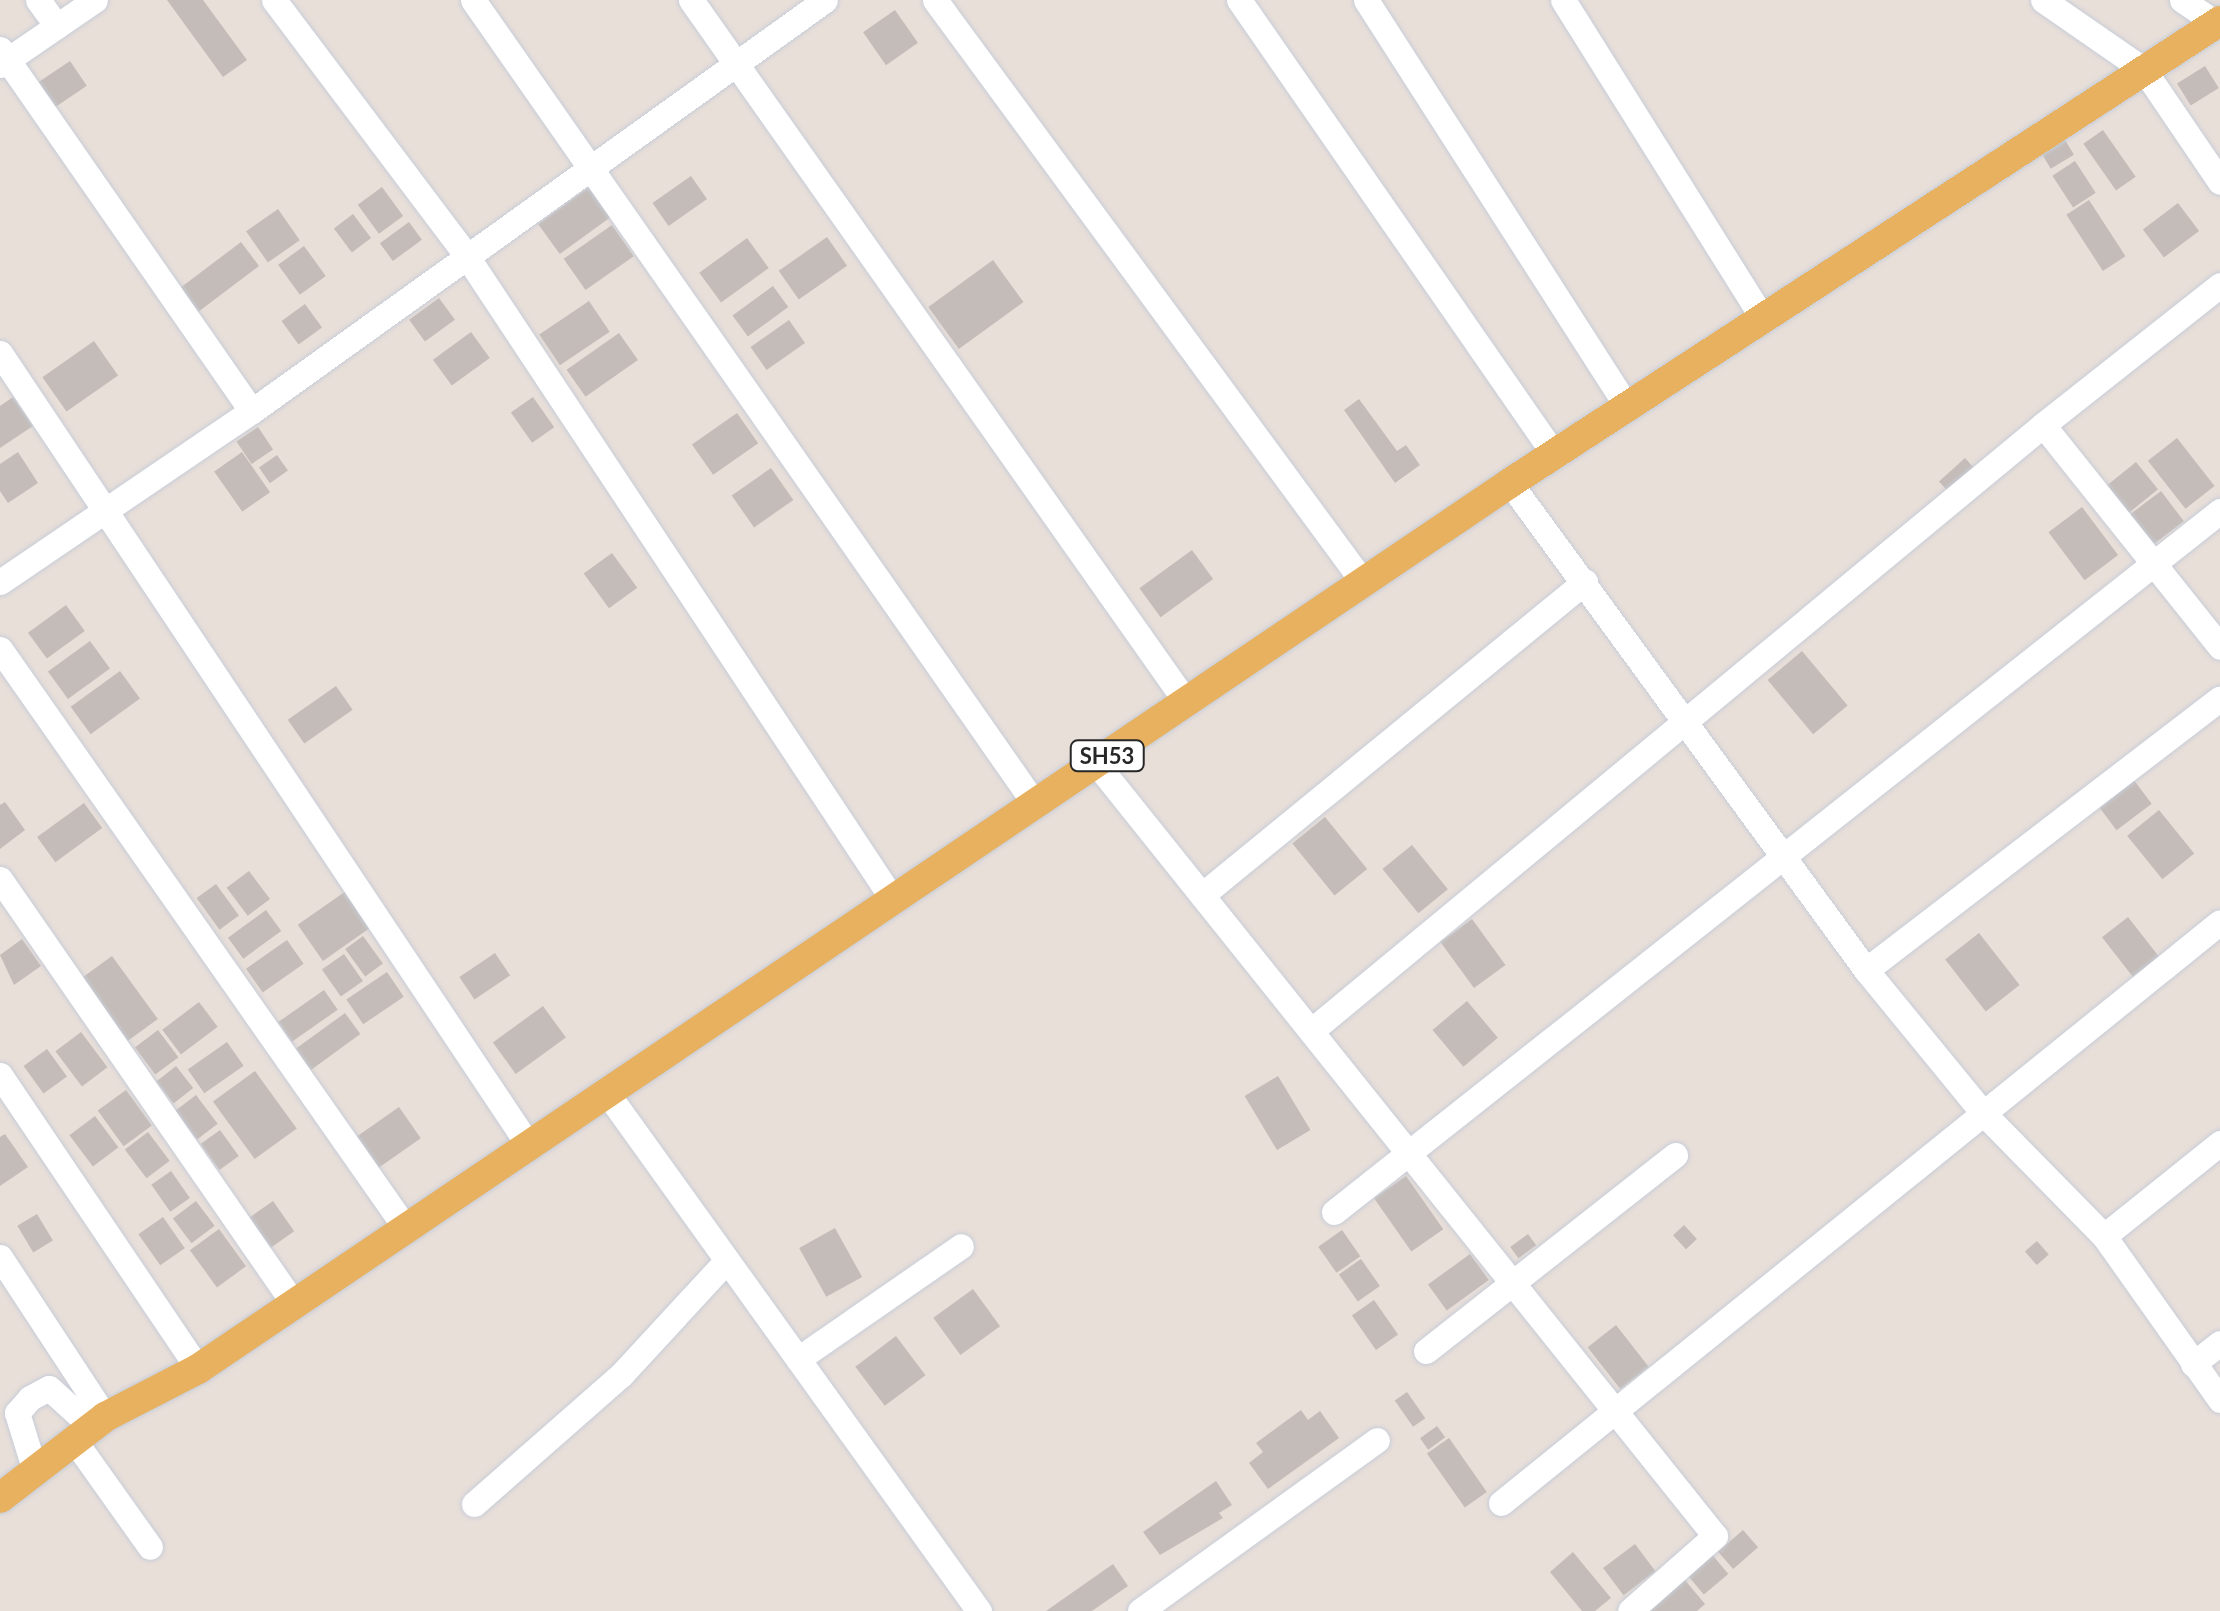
<!DOCTYPE html>
<html>
<head>
<meta charset="utf-8">
<style>
	body { margin:0 }
	#map { position:relative; width:2220px; height:1611px; overflow:hidden; background:#e9dfd9; font-family:Lato,sans-serif }
	div>[style] { position:absolute }
	[style*='--x'] { left:calc(var(--x)*1px); top:calc(var(--y)*1px); width:calc(var(--w)*1px); rotate:calc(var(--a)*1deg) }
	.building>* { inset:0; background:#c4bcb8; transform-origin:0 0 }
	.roads { filter:drop-shadow(0 0 2px #c7cdd8) drop-shadow(0 0 2px #c7cdd8) }
	.minor>* { height:25px; margin:-12.5px; padding:0 12.5px; transform-origin:12.5px; border-radius:12.5px; background:#fff }
	.major>* { height:30px; margin:-15px; padding:0 15px; transform-origin:15px; border-radius:15px; background:#e8b15f }
	span { translate:-50% -50%; white-space:nowrap; text-align:center; line-height:1.15; -webkit-text-stroke:9px #fff; paint-order:stroke }
	.shield-label span { padding:2px 8px; background:#fff; border:2px solid; border-radius:8px; -webkit-text-stroke-width:0 }
	.shield-label { font-size:22px; color:#272727; font-weight:700 }
</style>
</head>
<body>
<div id="map">
	<div class="building">
		<i style="clip-path:polygon(167px 0,203px 0,247px 60px,223px 77px)"></i>
		<i style="left:895px;top:10px;width:40px;height:39px;rotate:55deg"></i>
		<i style="left:70px;top:61px;width:30px;height:40px;rotate:56deg"></i>
		<i style="left:2205px;top:66px;width:26px;height:33px;rotate:58deg"></i>
		<i style="left:2059px;top:130px;width:29px;height:27px;rotate:59deg"></i>
		<i style="left:2103px;top:130px;width:57px;height:24px;rotate:55deg"></i>
		<i style="left:2075px;top:161px;width:38px;height:27px;rotate:57deg"></i>
		<i style="left:691px;top:176px;width:28px;height:47px;rotate:55deg"></i>
		<i style="left:382px;top:187px;width:36px;height:30px;rotate:54deg"></i>
		<i style="left:589px;top:187px;width:37px;height:63px;rotate:54deg"></i>
		<i style="left:2089px;top:200px;width:67px;height:27px;rotate:57deg"></i>
		<i style="left:2178px;top:203px;width:35px;height:44px;rotate:53deg"></i>
		<i style="left:278px;top:209px;width:38px;height:39px;rotate:55deg"></i>
		<i style="left:353px;top:214px;width:30px;height:24px;rotate:53deg"></i>
		<i style="left:409px;top:222px;width:22px;height:36px;rotate:54deg"></i>
		<i style="left:612px;top:225px;width:38px;height:59px;rotate:55deg"></i>
		<i style="left:827px;top:237px;width:35px;height:59px;rotate:55deg"></i>
		<i style="left:747px;top:238px;width:37px;height:59px;rotate:54deg"></i>
		<i style="left:241px;top:242px;width:30px;height:78px;rotate:53deg"></i>
		<i style="left:304px;top:246px;width:37px;height:32px;rotate:54deg"></i>
		<i style="left:993px;top:260px;width:52px;height:80px;rotate:54deg"></i>
		<i style="left:773px;top:286px;width:26px;height:50px;rotate:54deg"></i>
		<i style="left:439px;top:298px;width:27px;height:37px;rotate:54deg"></i>
		<i style="left:589px;top:301px;width:37px;height:60px;rotate:56deg"></i>
		<i style="left:305px;top:304px;width:29px;height:29px;rotate:54deg"></i>
		<i style="left:789px;top:320px;width:28px;height:47px;rotate:55deg"></i>
		<i style="left:471px;top:332px;width:32px;height:47px;rotate:54deg"></i>
		<i style="left:619px;top:333px;width:33px;height:64px;rotate:55deg"></i>
		<i style="left:94px;top:341px;width:42px;height:63px;rotate:55deg"></i>
		<i style="clip-path:polygon(13px 397px,33px 426px,0 448px,0 406px)"></i>
		<i style="left:533px;top:397px;width:37px;height:27px;rotate:55deg"></i>
		<i style="clip-path:polygon(1359px 399px,1397px 451px,1406px 445px,1420px 465px,1395px 483px,1344px 410px)"></i>
		<i style="left:737px;top:413px;width:37px;height:55px;rotate:55deg"></i>
		<i style="left:258px;top:427px;width:27px;height:26px;rotate:56deg"></i>
		<i style="left:2177px;top:438px;width:61px;height:37px;rotate:52deg"></i>
		<i style="clip-path:polygon(18px 452px,38px 483px,8px 503px,0 491px,0 464px)"></i>
		<i style="left:242px;top:452px;width:49px;height:34px;rotate:55deg"></i>
		<i style="left:277px;top:455px;width:19px;height:22px;rotate:55deg"></i>
		<i style="left:1965px;top:458px;width:12px;height:35px;rotate:48deg"></i>
		<i style="left:2136px;top:462px;width:35px;height:43px;rotate:51deg"></i>
		<i style="left:771px;top:468px;width:39px;height:48px;rotate:55deg"></i>
		<i style="left:2161px;top:491px;width:38px;height:43px;rotate:53deg"></i>
		<i style="left:2082px;top:507px;width:60px;height:42px;rotate:53deg"></i>
		<i style="left:1192px;top:550px;width:36px;height:65px;rotate:54deg"></i>
		<i style="left:612px;top:553px;width:43px;height:35px;rotate:54deg"></i>
		<i style="left:66px;top:605px;width:32px;height:47px;rotate:54deg"></i>
		<i style="left:90px;top:641px;width:34px;height:52px;rotate:54deg"></i>
		<i style="left:1802px;top:651px;width:71px;height:45px;rotate:50deg"></i>
		<i style="left:120px;top:671px;width:34px;height:61px;rotate:54deg"></i>
		<i style="left:336px;top:686px;width:29px;height:59px;rotate:55deg"></i>
		<i style="left:2127px;top:771px;width:41px;height:44px;rotate:53deg"></i>
		<i style="clip-path:polygon(5px 802px,25px 830px,0 849px,0 805px)"></i>
		<i style="left:84px;top:803px;width:31px;height:58px;rotate:54deg"></i>
		<i style="left:2159px;top:810px;width:56px;height:41px;rotate:51deg"></i>
		<i style="left:1325px;top:817px;width:67px;height:42px;rotate:51deg"></i>
		<i style="left:1412px;top:845px;width:57px;height:38px;rotate:51deg"></i>
		<i style="left:249px;top:871px;width:35px;height:28px;rotate:53deg"></i>
		<i style="left:216px;top:884px;width:39px;height:24px;rotate:54deg"></i>
		<i style="left:346px;top:891px;width:44px;height:59px;rotate:55deg"></i>
		<i style="left:266px;top:910px;width:26px;height:47px;rotate:54deg"></i>
		<i style="left:2128px;top:917px;width:57px;height:33px;rotate:52deg"></i>
		<i style="left:1472px;top:919px;width:57px;height:39px;rotate:54deg"></i>
		<i style="left:1979px;top:933px;width:66px;height:43px;rotate:52deg"></i>
		<i style="left:363px;top:936px;width:34px;height:22px;rotate:54deg"></i>
		<i style="clip-path:polygon(22px 939px,41px 966px,14px 985px,0 955px)"></i>
		<i style="left:287px;top:940px;width:29px;height:50px;rotate:55deg"></i>
		<i style="left:495px;top:953px;width:27px;height:43px;rotate:56deg"></i>
		<i style="left:344px;top:954px;width:33px;height:27px;rotate:55deg"></i>
		<i style="left:112px;top:956px;width:78px;height:37px;rotate:54deg"></i>
		<i style="left:387px;top:972px;width:30px;height:49px;rotate:56deg"></i>
		<i style="left:324px;top:990px;width:24px;height:56px;rotate:55deg"></i>
		<i style="left:1467px;top:1001px;width:48px;height:45px;rotate:50deg"></i>
		<i style="left:199px;top:1002px;width:31px;height:46px;rotate:53deg"></i>
		<i style="left:543px;top:1006px;width:39px;height:62px;rotate:54deg"></i>
		<i style="left:345px;top:1013px;width:26px;height:61px;rotate:54deg"></i>
		<i style="left:158px;top:1030px;width:34px;height:29px;rotate:53deg"></i>
		<i style="left:81px;top:1032px;width:44px;height:32px;rotate:53deg"></i>
		<i style="left:227px;top:1042px;width:29px;height:48px;rotate:55deg"></i>
		<i style="left:47px;top:1049px;width:34px;height:29px;rotate:54deg"></i>
		<i style="left:176px;top:1066px;width:28px;height:25px;rotate:52deg"></i>
		<i style="left:255px;top:1071px;width:71px;height:52px;rotate:54deg"></i>
		<i style="left:1278px;top:1076px;width:63px;height:39px;rotate:59deg"></i>
		<i style="left:126px;top:1090px;width:44px;height:35px;rotate:54deg"></i>
		<i style="left:196px;top:1095px;width:36px;height:26px;rotate:53deg"></i>
		<i style="left:399px;top:1107px;width:38px;height:51px;rotate:55deg"></i>
		<i style="left:95px;top:1116px;width:39px;height:32px;rotate:53deg"></i>
		<i style="left:220px;top:1130px;width:32px;height:24px;rotate:54deg"></i>
		<i style="left:148px;top:1132px;width:36px;height:29px;rotate:53deg"></i>
		<i style="clip-path:polygon(5px 1134px,28px 1167px,0 1186px,0 1137px)"></i>
		<i style="left:171px;top:1171px;width:33px;height:24px;rotate:55deg"></i>
		<i style="left:1406px;top:1176px;width:65px;height:39px;rotate:55deg"></i>
		<i style="left:196px;top:1201px;width:31px;height:29px;rotate:53deg"></i>
		<i style="left:273px;top:1201px;width:37px;height:30px;rotate:55deg"></i>
		<i style="left:37px;top:1214px;width:31px;height:23px;rotate:59deg"></i>
		<i style="left:163px;top:1217px;width:38px;height:30px;rotate:55deg"></i>
		<i style="left:1684px;top:1225px;width:19px;height:15px;rotate:47deg"></i>
		<i style="left:835px;top:1228px;width:56px;height:41px;rotate:61deg"></i>
		<i style="left:219px;top:1229px;width:46px;height:36px;rotate:54deg"></i>
		<i style="left:1342px;top:1230px;width:32px;height:29px;rotate:55deg"></i>
		<i style="left:1528px;top:1234px;width:14px;height:22px;rotate:54deg"></i>
		<i style="left:2037px;top:1241px;width:18px;height:16px;rotate:49deg"></i>
		<i style="left:1470px;top:1254px;width:32px;height:52px;rotate:54deg"></i>
		<i style="left:1361px;top:1259px;width:33px;height:27px;rotate:55deg"></i>
		<i style="left:973px;top:1289px;width:46px;height:49px;rotate:54deg"></i>
		<i style="left:1374px;top:1300px;width:42px;height:27px;rotate:55deg"></i>
		<i style="left:1616px;top:1325px;width:53px;height:36px;rotate:52deg"></i>
		<i style="left:896px;top:1336px;width:49px;height:51px;rotate:53deg"></i>
		<i style="left:1407px;top:1392px;width:32px;height:15px;rotate:55deg"></i>
		<i style="clip-path:polygon(1301px 1410px,1308px 1420px,1320px 1411px,1339px 1438px,1268px 1489px,1249px 1463px,1263px 1452px,1256px 1443px)"></i>
		<i style="left:1437px;top:1426px;width:14px;height:21px;rotate:54deg"></i>
		<i style="left:1449px;top:1438px;width:66px;height:27px;rotate:55deg"></i>
		<i style="clip-path:polygon(1216px 1481px,1232px 1505px,1219px 1513px,1223px 1518px,1160px 1555px,1143px 1532px)"></i>
		<i style="left:1743px;top:1530px;width:23px;height:33px;rotate:49deg"></i>
		<i style="left:1635px;top:1544px;width:34px;height:40px;rotate:53deg"></i>
		<i style="left:1709px;top:1551px;width:30px;height:32px;rotate:50deg"></i>
		<i style="clip-path:polygon(1573px 1552px,1611px 1598px,1595px 1611px,1582px 1611px,1550px 1572px)"></i>
		<i style="clip-path:polygon(1113px 1564px,1128px 1586px,1092px 1611px,1046px 1611px)"></i>
		<i style="clip-path:polygon(1684px 1579px,1705px 1604px,1697px 1611px,1644px 1611px)"></i>
	</div>
	<div class="roads">
		<div class="minor">
			<i style="--x:38;--y:0;--w:32;--a:54"></i>
			<i style="--x:274;--y:0;--w:319;--a:53"></i>
			<i style="--x:466;--y:255;--w:774;--a:56.49"></i>
			<i style="--x:473;--y:0;--w:981;--a:55.05"></i>
			<i style="--x:691;--y:0;--w:859;--a:54.81"></i>
			<i style="--x:935;--y:0;--w:722;--a:53.67"></i>
			<i style="--x:1239;--y:0;--w:553;--a:55.25"></i>
			<i style="--x:1366;--y:0;--w:483;--a:57.3"></i>
			<i style="--x:1563;--y:0;--w:377;--a:57.9"></i>
			<i style="--x:2043;--y:0;--w:123;--a:34.7"></i>
			<i style="--x:2144;--y:70;--w:135;--a:55.8"></i>
			<i style="--x:2182;--y:0;--w:41;--a:34.1"></i>
			<i style="--x:0;--y:49;--w:441;--a:55.2"></i>
			<i style="--x:0;--y:65;--w:115;--a:-34.4"></i>
			<i style="--x:2220;--y:285;--w:226;--a:141.7"></i>
			<i style="--x:2043;--y:425;--w:284;--a:51.4"></i>
			<i style="--x:0;--y:353;--w:953;--a:56.29"></i>
			<i style="--x:1510;--y:483;--w:603;--a:53.83"></i>
			<i style="--x:1866;--y:970;--w:186;--a:50.7"></i>
			<i style="--x:1984;--y:1114;--w:171;--a:45.5"></i>
			<i style="--x:2104;--y:1236;--w:201;--a:54.7"></i>
			<i style="--x:0;--y:582;--w:305;--a:-34.2"></i>
			<i style="--x:252;--y:411;--w:705;--a:-35.65"></i>
			<i style="--x:0;--y:649;--w:709;--a:54.99"></i>
			<i style="--x:1096;--y:763;--w:990;--a:51.31"></i>
			<i style="--x:1715;--y:1536;--w:113;--a:138.6"></i>
			<i style="--x:0;--y:879;--w:517;--a:55.33"></i>
			<i style="--x:1202;--y:895;--w:495;--a:-39.3"></i>
			<i style="--x:1866;--y:970;--w:446;--a:-37.5"></i>
			<i style="--x:1311;--y:1031;--w:950;--a:-39.62"></i>
			<i style="--x:0;--y:1075;--w:354;--a:56"></i>
			<i style="--x:607;--y:1093;--w:638;--a:54.32"></i>
			<i style="--x:1334;--y:1212;--w:1130;--a:-38.35"></i>
			<i style="--x:2104;--y:1236;--w:149;--a:-38.7"></i>
			<i style="--x:0;--y:1257;--w:191;--a:56.7"></i>
			<i style="--x:1426;--y:1351;--w:317;--a:-38.2"></i>
			<i style="--x:798;--y:1359;--w:198;--a:-34.7"></i>
			<i style="--x:2193;--y:1364;--w:34;--a:-38"></i>
			<i style="--x:74;--y:1440;--w:131;--a:54.6"></i>
			<i style="--x:35;--y:1471;--w:61;--a:-107.2"></i>
			<i style="--x:17;--y:1413;--w:20;--a:-49"></i>
			<i style="--x:30;--y:1398;--w:21;--a:-28"></i>
			<i style="--x:49;--y:1388;--w:58;--a:42.2"></i>
			<i style="--x:1501;--y:1503;--w:924;--a:-38.94"></i>
			<i style="--x:474;--y:1504;--w:196;--a:-41.3"></i>
			<i style="--x:621;--y:1375;--w:156;--a:-47.3"></i>
			<i style="--x:1140;--y:1611;--w:292;--a:-35.8"></i>
		</div>
		<div class="major">
			<i style="--x:0;--y:1498;--w:133;--a:-37.6"></i>
			<i style="--x:105;--y:1417;--w:105;--a:-27.3"></i>
			<i style="--x:198;--y:1369;--w:1583;--a:-34.03"></i>
			<i style="--x:1510;--y:483;--w:847;--a:-33.05"></i>
		</div>
	</div>
	<div class="shield-label">
		<span style="left:1107px;top:756px">SH53</span>
	</div>
</div>
</body>
</html>
